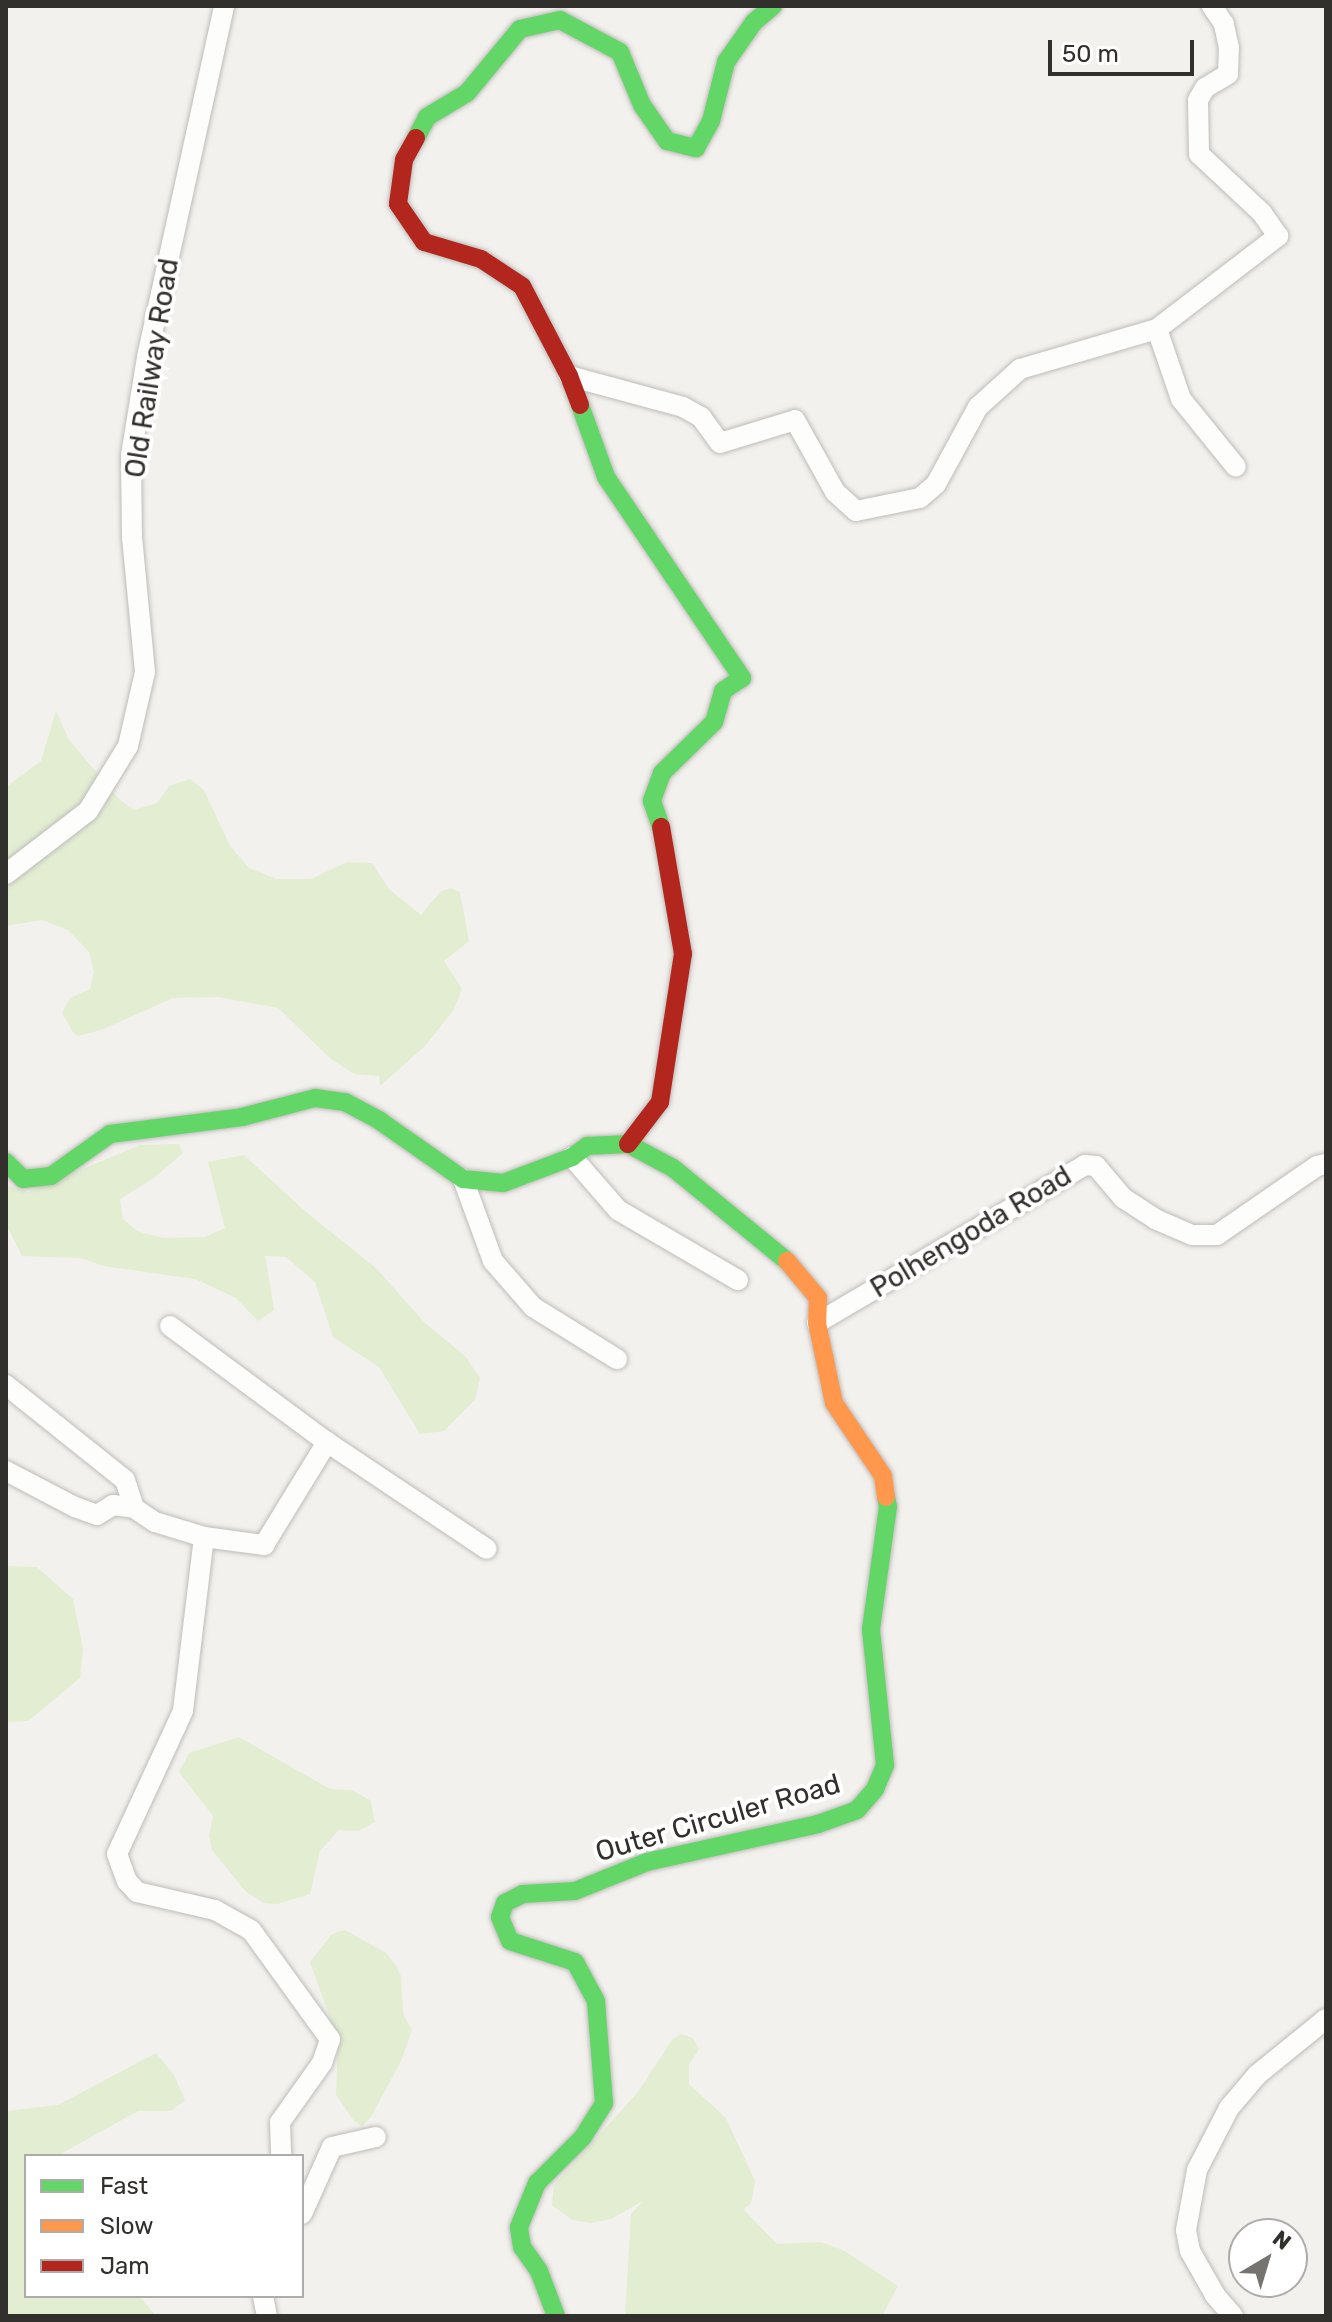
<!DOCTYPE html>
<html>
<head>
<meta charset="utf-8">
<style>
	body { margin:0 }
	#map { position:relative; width:1332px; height:2322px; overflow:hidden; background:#f3f1ed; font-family:Rubik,sans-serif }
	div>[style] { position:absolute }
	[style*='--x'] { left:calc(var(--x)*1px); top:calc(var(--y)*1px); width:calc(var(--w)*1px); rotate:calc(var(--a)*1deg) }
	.green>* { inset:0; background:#e2edd2 }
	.roads { filter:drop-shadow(0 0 2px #bebcb9) drop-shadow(0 0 2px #bebcb9) }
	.street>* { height:20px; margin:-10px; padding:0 10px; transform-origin:10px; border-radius:10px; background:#fdfdfc }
	.fast>* { height:18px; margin:-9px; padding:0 9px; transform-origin:9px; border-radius:9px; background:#63d668 }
	.slow>* { height:18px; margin:-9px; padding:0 9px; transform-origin:9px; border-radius:9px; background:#ff974d }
	.jam>* { height:18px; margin:-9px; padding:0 9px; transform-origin:9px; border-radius:9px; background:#b3261e }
	span { translate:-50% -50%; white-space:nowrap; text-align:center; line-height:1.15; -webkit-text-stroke:8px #fff; paint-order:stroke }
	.street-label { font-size:28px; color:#32302d }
	.frame { position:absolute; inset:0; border:8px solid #32302d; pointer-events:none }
	.legend { position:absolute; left:24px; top:2154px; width:280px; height:144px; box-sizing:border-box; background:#fff; border:2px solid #adacab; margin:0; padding:10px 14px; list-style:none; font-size:24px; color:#32302d }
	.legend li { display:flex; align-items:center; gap:16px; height:40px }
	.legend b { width:40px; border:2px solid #adacab }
	.north { position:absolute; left:1228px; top:2218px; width:80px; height:80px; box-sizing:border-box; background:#fff; border:2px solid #adacab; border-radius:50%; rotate:38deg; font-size:22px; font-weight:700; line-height:32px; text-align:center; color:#32302d }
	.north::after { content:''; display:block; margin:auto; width:28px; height:36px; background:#767470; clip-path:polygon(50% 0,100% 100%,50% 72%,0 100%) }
	.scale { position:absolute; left:1048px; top:40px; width:146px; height:36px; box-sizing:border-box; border:4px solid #32302d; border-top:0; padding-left:10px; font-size:24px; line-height:28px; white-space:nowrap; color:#32302d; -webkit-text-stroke:6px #fff; paint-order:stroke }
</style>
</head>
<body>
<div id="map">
	<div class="green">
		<i style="clip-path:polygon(56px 711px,69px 740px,120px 800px,134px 810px,157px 803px,169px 786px,190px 779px,204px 790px,230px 846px,249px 868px,276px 879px,311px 879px,347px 862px,372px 863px,389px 889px,421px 915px,440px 892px,450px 888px,460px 892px,469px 941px,444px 961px,462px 989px,453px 1011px,425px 1046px,380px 1086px,379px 1076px,354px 1074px,331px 1059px,278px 1008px,219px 997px,173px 998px,101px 1030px,78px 1036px,73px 1032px,62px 1013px,70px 998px,90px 989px,94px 972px,89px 952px,68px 930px,42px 920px,6px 926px,6px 787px,41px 761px)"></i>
		<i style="clip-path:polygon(179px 1144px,183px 1153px,154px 1178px,120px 1199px,123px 1219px,137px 1231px,163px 1238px,205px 1237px,225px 1228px,208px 1162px,244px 1155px,306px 1212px,376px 1268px,425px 1323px,465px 1356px,480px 1378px,475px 1400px,444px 1431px,420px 1434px,379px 1367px,333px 1337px,315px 1282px,286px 1257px,265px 1256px,274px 1310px,258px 1321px,236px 1298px,195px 1279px,104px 1266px,80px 1258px,22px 1256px,6px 1224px,6px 1185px,28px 1192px,140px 1145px)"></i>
		<i style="clip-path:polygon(6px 1566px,37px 1567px,73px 1599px,83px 1649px,80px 1678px,28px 1721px,6px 1722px)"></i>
		<i style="clip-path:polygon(239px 1737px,330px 1789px,351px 1790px,370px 1800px,375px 1822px,359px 1831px,339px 1830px,320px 1851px,310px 1894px,278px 1904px,264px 1903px,246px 1892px,212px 1850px,209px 1835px,213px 1816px,179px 1772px,189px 1753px)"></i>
		<i style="clip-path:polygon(345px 1930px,386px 1953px,395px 1964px,401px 1976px,403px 2014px,412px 2030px,401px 2061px,371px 2117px,362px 2126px,354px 2121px,336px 2095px,338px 2041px,310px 1962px,332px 1934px)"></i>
		<i style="clip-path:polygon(681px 2034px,693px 2038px,699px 2049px,689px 2065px,689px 2084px,726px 2118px,755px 2181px,751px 2204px,743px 2209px,777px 2244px,821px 2242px,843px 2250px,898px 2286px,882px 2316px,625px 2316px,631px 2214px,643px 2201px,611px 2219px,591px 2223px,572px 2220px,552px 2205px,554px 2185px,638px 2092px,672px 2040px)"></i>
		<i style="clip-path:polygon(156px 2053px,174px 2075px,185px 2100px,171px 2111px,138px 2111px,57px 2156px,26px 2156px,26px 2296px,139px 2296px,156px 2316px,6px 2316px,6px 2111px,58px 2105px)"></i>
	</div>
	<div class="roads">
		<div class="street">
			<i style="--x:1157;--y:329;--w:153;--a:-37.5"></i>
			<i style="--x:1278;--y:236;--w:28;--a:-125"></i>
			<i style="--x:1262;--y:213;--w:86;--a:-136.9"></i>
			<i style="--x:1199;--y:154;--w:54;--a:-91.1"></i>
			<i style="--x:1198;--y:100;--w:14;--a:-60"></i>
			<i style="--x:1205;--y:88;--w:27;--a:-31"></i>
			<i style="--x:1228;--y:74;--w:26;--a:-88"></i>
			<i style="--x:1229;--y:48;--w:25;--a:-102"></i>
			<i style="--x:1224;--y:24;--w:22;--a:-124"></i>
			<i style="--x:569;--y:376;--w:118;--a:15.2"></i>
			<i style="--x:683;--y:407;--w:21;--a:29"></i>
			<i style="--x:701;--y:417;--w:32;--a:54"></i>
			<i style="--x:720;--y:443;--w:78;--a:-17"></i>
			<i style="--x:795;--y:420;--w:82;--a:60.9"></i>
			<i style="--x:835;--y:492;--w:28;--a:42"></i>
			<i style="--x:856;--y:511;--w:65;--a:-11.5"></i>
			<i style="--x:920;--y:498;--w:21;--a:-41"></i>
			<i style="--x:936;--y:484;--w:88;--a:-61.4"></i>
			<i style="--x:978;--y:407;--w:57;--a:-42.1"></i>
			<i style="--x:1020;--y:369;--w:143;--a:-16.3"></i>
			<i style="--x:1157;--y:329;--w:74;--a:71.1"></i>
			<i style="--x:1181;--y:399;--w:87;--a:51"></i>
			<i style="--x:6;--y:874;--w:103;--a:-37.5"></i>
			<i style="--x:88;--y:811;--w:76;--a:-58.4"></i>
			<i style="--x:128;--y:746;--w:76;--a:-77.1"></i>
			<i style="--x:145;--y:672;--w:135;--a:-95.5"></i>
			<i style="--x:132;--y:538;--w:83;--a:-90.7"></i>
			<i style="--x:131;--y:455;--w:99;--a:-80.7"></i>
			<i style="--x:147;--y:357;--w:359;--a:-77.6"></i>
			<i style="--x:572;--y:1157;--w:70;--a:49"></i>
			<i style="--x:618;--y:1210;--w:139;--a:30.3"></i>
			<i style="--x:463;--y:1179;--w:87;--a:69.9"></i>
			<i style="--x:493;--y:1261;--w:61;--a:49"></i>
			<i style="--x:533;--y:1307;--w:99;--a:31.8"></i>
			<i style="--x:817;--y:1323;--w:311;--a:-30.5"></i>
			<i style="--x:1085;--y:1165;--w:11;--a:5"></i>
			<i style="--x:1096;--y:1166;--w:42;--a:49.8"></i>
			<i style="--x:1123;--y:1198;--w:38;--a:33"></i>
			<i style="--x:1155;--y:1219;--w:40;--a:23.4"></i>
			<i style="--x:1192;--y:1235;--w:25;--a:0"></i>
			<i style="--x:1217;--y:1235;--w:121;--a:-34.6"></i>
			<i style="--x:1317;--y:1166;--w:9;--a:-13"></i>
			<i style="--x:170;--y:1326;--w:195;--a:36.5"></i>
			<i style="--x:327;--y:1442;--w:192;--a:33.8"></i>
			<i style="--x:6;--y:1385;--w:152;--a:38.6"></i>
			<i style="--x:125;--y:1480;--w:29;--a:72"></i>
			<i style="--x:6;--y:1471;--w:78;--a:27.6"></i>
			<i style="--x:75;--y:1507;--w:23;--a:20"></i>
			<i style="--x:97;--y:1515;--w:19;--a:-32"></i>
			<i style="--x:113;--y:1505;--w:21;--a:8"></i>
			<i style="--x:134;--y:1508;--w:25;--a:34"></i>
			<i style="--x:155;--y:1522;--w:51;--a:17"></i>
			<i style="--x:204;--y:1537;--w:175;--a:96.9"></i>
			<i style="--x:183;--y:1711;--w:157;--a:114.8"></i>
			<i style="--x:117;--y:1854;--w:29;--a:70"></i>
			<i style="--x:127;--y:1881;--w:15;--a:48"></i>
			<i style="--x:137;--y:1892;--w:80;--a:13"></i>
			<i style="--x:215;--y:1910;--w:41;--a:29.1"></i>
			<i style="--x:251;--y:1930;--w:135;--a:54.1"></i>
			<i style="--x:330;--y:2039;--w:25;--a:108"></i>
			<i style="--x:322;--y:2063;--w:72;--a:125.4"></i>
			<i style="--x:280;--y:2122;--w:34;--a:88"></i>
			<i style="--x:204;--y:1537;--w:61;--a:7.6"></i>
			<i style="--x:264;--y:1545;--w:121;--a:-58.5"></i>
			<i style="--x:302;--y:2214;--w:73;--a:-65.9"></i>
			<i style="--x:332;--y:2147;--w:45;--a:-12.8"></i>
			<i style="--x:263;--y:2296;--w:20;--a:79"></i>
			<i style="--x:1233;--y:2316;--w:28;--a:-131"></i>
			<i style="--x:1215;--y:2295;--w:51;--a:-119.6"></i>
			<i style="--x:1190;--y:2251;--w:21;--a:-101"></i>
			<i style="--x:1186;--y:2230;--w:61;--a:-79.6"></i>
			<i style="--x:1197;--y:2170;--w:70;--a:-62.7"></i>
			<i style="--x:1229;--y:2108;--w:43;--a:-49.7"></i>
			<i style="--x:1257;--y:2075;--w:89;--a:-39.1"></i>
		</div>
		<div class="fast">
			<i style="--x:416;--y:138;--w:24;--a:-62"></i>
			<i style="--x:427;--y:117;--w:47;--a:-31"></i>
			<i style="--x:467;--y:93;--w:83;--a:-50.4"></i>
			<i style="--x:520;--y:29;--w:41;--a:-12.7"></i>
			<i style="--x:560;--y:20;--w:68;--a:28.1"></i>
			<i style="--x:620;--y:52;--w:57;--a:67.5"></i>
			<i style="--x:642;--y:105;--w:44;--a:55.2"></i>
			<i style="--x:667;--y:141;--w:30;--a:14"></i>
			<i style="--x:696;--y:148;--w:31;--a:-61"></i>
			<i style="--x:711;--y:121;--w:61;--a:-75.7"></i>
			<i style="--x:726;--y:62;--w:49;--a:-55"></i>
			<i style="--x:754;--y:22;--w:25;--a:-40"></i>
			<i style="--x:580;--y:405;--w:77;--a:70.1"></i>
			<i style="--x:606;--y:477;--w:243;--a:55.9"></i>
			<i style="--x:742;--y:678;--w:23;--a:146"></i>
			<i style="--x:723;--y:691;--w:32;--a:106"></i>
			<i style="--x:714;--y:722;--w:73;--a:135.6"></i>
			<i style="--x:662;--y:773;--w:30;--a:110"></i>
			<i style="--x:652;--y:801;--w:28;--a:71"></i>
			<i style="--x:6;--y:1162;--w:24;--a:45"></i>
			<i style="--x:23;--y:1179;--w:28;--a:-6"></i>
			<i style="--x:51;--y:1176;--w:72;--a:-35.4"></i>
			<i style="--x:110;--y:1134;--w:133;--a:-7.3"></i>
			<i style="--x:242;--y:1117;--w:75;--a:-14.6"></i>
			<i style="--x:315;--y:1098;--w:30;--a:8"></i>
			<i style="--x:345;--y:1102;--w:40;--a:28"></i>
			<i style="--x:380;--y:1121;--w:101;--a:34.9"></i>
			<i style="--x:463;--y:1179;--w:40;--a:5.7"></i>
			<i style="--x:503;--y:1183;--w:74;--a:-20.6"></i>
			<i style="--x:572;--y:1157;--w:19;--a:-36"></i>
			<i style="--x:587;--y:1146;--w:41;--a:-2.8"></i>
			<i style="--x:628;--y:1144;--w:51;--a:28.1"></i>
			<i style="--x:673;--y:1168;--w:147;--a:39.2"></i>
			<i style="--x:556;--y:2316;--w:48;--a:-110.7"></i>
			<i style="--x:539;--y:2271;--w:29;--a:-125"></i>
			<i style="--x:522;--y:2247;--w:20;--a:-99"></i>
			<i style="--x:519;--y:2227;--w:48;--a:-67.8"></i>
			<i style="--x:537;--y:2183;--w:65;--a:-45"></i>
			<i style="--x:583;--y:2137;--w:40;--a:-58"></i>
			<i style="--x:604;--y:2103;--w:102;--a:-94.5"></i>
			<i style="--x:596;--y:2001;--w:44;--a:-118.3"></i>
			<i style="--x:575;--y:1962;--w:68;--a:-162.1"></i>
			<i style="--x:510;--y:1941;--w:26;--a:-113"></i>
			<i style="--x:500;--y:1917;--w:15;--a:-70"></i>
			<i style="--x:505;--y:1903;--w:20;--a:-27"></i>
			<i style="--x:523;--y:1894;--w:52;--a:-3.3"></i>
			<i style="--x:575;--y:1891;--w:78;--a:-21.9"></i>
			<i style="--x:647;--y:1862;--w:175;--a:-12.5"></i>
			<i style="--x:818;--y:1824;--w:41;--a:-19.7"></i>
			<i style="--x:857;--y:1810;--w:28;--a:-49"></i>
			<i style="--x:875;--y:1789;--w:26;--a:-67"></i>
			<i style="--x:885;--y:1765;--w:137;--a:-95.9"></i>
			<i style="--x:871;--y:1629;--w:123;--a:-82.1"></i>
			<i style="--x:888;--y:1507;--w:10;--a:-101"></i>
		</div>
		<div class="slow">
			<i style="--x:787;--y:1261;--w:48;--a:50"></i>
			<i style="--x:818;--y:1298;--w:25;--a:92"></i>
			<i style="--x:817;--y:1323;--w:82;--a:78"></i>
			<i style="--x:834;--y:1403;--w:88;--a:56.1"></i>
			<i style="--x:883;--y:1476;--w:21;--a:82"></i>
		</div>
		<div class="jam">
			<i style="--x:416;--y:138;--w:25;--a:119"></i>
			<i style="--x:404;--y:160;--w:44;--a:97.8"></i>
			<i style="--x:398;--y:204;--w:46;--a:55.6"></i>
			<i style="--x:424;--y:242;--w:59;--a:16.6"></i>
			<i style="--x:481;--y:259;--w:49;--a:33.4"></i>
			<i style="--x:522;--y:286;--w:102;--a:62.4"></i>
			<i style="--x:569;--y:376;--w:31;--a:69"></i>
			<i style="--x:628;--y:1144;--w:53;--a:-52.7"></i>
			<i style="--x:660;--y:1102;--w:150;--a:-81.2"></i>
			<i style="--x:683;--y:954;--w:129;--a:-99.8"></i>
		</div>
	</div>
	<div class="street-label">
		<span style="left:152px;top:368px;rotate:-81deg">Old Railway Road</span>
		<span style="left:971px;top:1232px;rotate:-31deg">Polhengoda Road</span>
		<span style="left:718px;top:1818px;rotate:-16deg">Outer Circuler Road</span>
	</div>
	<div class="frame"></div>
	<ul class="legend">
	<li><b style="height:10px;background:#63d668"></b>Fast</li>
	<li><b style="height:10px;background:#ff974d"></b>Slow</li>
	<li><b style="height:10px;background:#b3261e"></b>Jam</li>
	</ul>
	<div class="north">N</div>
	<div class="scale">50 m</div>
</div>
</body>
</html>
